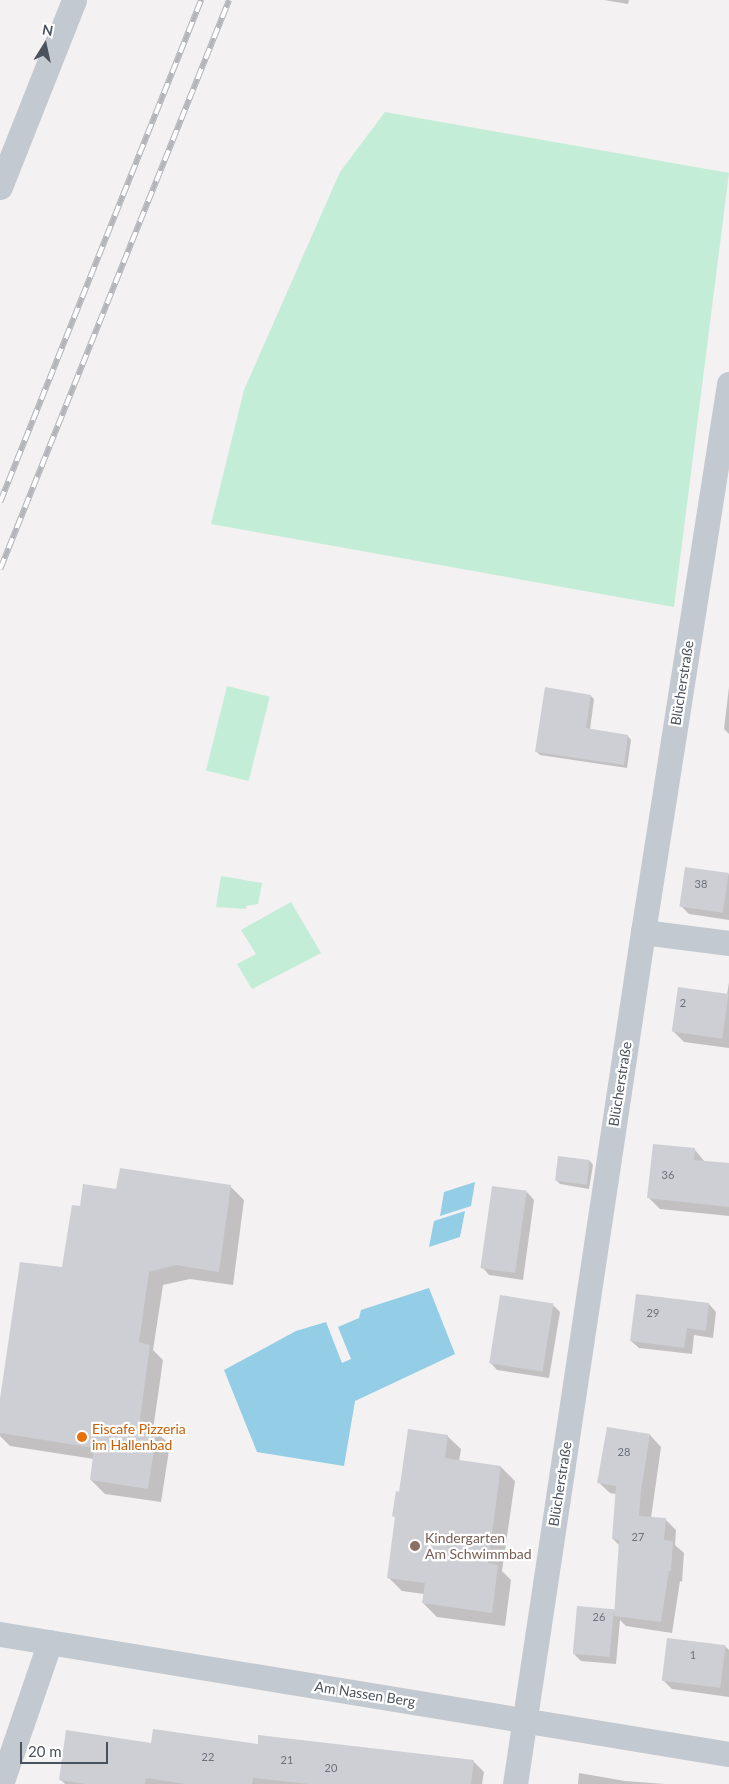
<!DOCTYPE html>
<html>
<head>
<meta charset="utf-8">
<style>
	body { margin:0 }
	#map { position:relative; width:729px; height:1784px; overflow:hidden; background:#f3f1f1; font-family:Lato,sans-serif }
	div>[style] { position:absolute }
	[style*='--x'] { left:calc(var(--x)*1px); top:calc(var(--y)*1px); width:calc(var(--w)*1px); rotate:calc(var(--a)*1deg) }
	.green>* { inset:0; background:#c3edd7; transform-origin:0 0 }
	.water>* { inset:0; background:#93cde6 }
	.shadow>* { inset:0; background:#0003 }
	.building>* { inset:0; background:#cecfd5; transform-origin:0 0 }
	.minor>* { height:25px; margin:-12.5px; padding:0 12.5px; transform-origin:12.5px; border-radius:12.5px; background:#c2c9d1 }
	.rail>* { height:5.5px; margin-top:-2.75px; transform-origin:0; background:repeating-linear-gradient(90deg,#fff 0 11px,#b3b5ba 0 22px); box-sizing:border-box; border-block:1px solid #b3b5ba }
	.dots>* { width:14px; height:14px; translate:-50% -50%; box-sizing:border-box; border:2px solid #fff; border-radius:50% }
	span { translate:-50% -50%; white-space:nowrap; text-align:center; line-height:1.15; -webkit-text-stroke:4.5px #fff; paint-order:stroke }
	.number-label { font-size:11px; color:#6b717b }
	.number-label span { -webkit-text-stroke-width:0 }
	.street-label { font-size:14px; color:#4a525d }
	.food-label { font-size:14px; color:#c56008 }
	.left { translate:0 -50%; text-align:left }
	.education-label { font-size:14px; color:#785e54 }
	.north { position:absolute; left:20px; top:20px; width:50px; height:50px; -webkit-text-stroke:4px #fff; paint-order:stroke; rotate:10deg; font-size:14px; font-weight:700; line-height:20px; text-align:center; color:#4a525d }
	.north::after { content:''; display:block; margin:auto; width:18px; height:22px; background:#4a525d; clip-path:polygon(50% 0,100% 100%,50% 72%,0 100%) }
	.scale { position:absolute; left:20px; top:1742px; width:88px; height:22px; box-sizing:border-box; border:2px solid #4a525d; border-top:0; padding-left:6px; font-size:15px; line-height:18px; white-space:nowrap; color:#4a525d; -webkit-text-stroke:4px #fff; paint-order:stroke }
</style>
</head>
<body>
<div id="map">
	<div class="green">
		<i style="clip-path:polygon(385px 112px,729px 173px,674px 607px,211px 524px,244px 390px,340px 172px)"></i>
		<i style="left:227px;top:686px;width:44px;height:87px;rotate:14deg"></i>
		<i style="clip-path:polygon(221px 876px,262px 883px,258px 904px,246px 906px,246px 909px,216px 907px)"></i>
		<i style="clip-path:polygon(291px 902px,321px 953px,252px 989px,237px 964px,256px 954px,241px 930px)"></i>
	</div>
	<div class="water">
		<i style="clip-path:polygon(475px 1182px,471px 1206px,440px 1216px,444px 1192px)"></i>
		<i style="clip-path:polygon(465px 1211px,460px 1237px,429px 1247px,434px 1221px)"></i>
		<i style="clip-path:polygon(429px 1288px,455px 1354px,355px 1401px,344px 1466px,257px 1452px,224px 1370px,296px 1331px,326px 1322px,342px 1363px,351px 1359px,338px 1327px,359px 1318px,361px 1310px)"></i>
	</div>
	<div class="shadow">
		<i style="clip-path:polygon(604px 0,629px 0,628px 4px)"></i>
		<i style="clip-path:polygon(729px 687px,729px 734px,724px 729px)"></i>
		<i style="clip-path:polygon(591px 696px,594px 699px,590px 730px,628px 736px,631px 740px,627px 768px,540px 755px,536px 751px)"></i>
		<i style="clip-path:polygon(729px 874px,729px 920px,689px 914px,682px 907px)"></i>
		<i style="clip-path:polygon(729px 982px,729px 1048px,684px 1042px,673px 1031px,727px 995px)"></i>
		<i style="clip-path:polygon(695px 1150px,705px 1162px,729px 1165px,729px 1216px,660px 1209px,649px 1198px)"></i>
		<i style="clip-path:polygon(590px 1161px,593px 1165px,589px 1189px,560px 1184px,556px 1180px)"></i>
		<i style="clip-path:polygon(230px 1186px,244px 1200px,233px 1285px,190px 1279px,163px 1285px,153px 1350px,163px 1360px,153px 1430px,170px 1444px,161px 1502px,105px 1494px,91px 1480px,94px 1459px,10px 1446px,0 1436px,0 1408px,63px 1269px,81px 1207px,117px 1191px)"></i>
		<i style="clip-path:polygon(527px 1192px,534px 1200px,523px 1280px,489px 1275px,482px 1267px)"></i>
		<i style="clip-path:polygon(552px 1304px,560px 1312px,549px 1378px,497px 1370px,490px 1362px)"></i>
		<i style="clip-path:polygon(709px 1304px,716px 1312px,713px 1338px,694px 1335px,692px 1354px,639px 1348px,631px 1341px)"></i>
		<i style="clip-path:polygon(608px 1428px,650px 1435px,661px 1447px,651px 1518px,665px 1519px,676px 1530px,675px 1545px,684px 1553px,682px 1582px,680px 1581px,672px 1633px,626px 1626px,620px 1620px,616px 1664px,581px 1661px,574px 1654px,613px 1610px,615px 1613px,620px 1546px,613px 1539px,616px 1494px,610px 1493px,598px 1482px)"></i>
		<i style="clip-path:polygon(447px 1436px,461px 1449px,459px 1461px,501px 1467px,515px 1481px,502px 1571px,511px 1580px,505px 1626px,437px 1617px,423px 1603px,424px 1594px,402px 1591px,388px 1577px,396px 1519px,394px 1516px,400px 1493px)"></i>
		<i style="clip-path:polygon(725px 1646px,729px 1650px,729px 1697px,672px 1689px,663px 1680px)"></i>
		<i style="clip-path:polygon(152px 1745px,259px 1745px,474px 1762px,484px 1772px,482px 1784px,65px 1784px,60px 1779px)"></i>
		<i style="clip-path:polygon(579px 1773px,625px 1781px,665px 1784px,578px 1784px)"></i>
	</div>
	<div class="building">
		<i style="clip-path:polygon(545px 687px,591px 695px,586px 728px,628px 735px,624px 765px,535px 752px)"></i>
		<i style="left:685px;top:867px;width:44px;height:40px;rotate:8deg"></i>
		<i style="left:678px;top:987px;width:51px;height:45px;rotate:8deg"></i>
		<i style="clip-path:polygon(653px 1144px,695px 1148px,694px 1160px,729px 1163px,729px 1207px,647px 1198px)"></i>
		<i style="left:558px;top:1156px;width:32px;height:25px;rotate:7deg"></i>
		<i style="clip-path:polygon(120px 1168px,231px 1185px,219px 1272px,176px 1265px,149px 1272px,139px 1342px,150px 1345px,139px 1426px,157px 1429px,148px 1489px,90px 1480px,94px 1448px,0 1433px,0 1399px,20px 1262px,62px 1267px,72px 1205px,80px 1206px,83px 1184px,116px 1189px)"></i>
		<i style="left:492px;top:1186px;width:35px;height:83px;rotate:8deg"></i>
		<i style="clip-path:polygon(636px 1294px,709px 1303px,706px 1331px,687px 1328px,684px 1348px,630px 1341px)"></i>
		<i style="left:500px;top:1295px;width:54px;height:69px;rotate:9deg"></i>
		<i style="clip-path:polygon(607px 1427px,650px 1434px,641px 1491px,639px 1516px,666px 1518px,664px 1540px,673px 1541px,671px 1571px,669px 1571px,661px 1622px,614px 1616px,619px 1540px,612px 1539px,616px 1486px,597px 1483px)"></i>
		<i style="clip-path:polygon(408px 1429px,448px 1435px,445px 1458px,501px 1466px,488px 1563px,498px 1565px,492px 1613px,422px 1603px,425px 1583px,387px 1578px,395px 1517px,392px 1516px,396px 1491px,399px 1492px)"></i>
		<i style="left:577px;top:1606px;width:37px;height:48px;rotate:5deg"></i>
		<i style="left:667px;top:1638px;width:59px;height:43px;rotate:7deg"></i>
		<i style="clip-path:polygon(153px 1729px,258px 1744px,258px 1735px,474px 1760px,471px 1784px,309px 1784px,253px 1778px,252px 1784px,186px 1784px,146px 1778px,145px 1784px,86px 1784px,59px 1780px,66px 1730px,151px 1743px)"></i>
	</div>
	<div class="minor">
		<i style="--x:0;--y:187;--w:201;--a:-68.4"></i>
		<i style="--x:643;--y:932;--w:87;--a:7.3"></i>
		<i style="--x:0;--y:1634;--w:739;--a:9.35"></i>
		<i style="--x:1;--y:1784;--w:150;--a:-71"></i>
		<i style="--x:515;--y:1784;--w:862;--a:-81.46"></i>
		<i style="--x:643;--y:932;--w:555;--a:-81.08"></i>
	</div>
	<div class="rail">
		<i style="--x:0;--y:502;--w:541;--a:-68.18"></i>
		<i style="--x:0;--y:569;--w:613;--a:-68.08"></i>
	</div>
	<div class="dots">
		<i style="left:82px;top:1437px;background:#e8710a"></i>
		<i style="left:415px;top:1546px;background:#8d6e63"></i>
	</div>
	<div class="number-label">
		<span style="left:701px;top:884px">38</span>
		<span style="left:683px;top:1003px">2</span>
		<span style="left:668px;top:1175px">36</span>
		<span style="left:653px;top:1313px">29</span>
		<span style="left:624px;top:1452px">28</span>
		<span style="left:638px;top:1537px">27</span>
		<span style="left:599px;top:1617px">26</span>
		<span style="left:693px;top:1655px">1</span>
		<span style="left:208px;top:1757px">22</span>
		<span style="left:287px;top:1760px">21</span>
		<span style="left:331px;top:1768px">20</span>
	</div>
	<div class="street-label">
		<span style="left:682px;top:683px;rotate:-81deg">Blücherstraße</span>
		<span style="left:620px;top:1084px;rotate:-81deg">Blücherstraße</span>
		<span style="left:560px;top:1484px;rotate:-81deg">Blücherstraße</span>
		<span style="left:365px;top:1694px;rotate:9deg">Am Nassen Berg</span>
	</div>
	<div class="food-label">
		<span class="left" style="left:92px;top:1437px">Eiscafe Pizzeria<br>im Hallenbad</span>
	</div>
	<div class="education-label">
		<span class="left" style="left:425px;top:1546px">Kindergarten<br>Am Schwimmbad</span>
	</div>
	<div class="north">N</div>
	<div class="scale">20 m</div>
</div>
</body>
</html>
